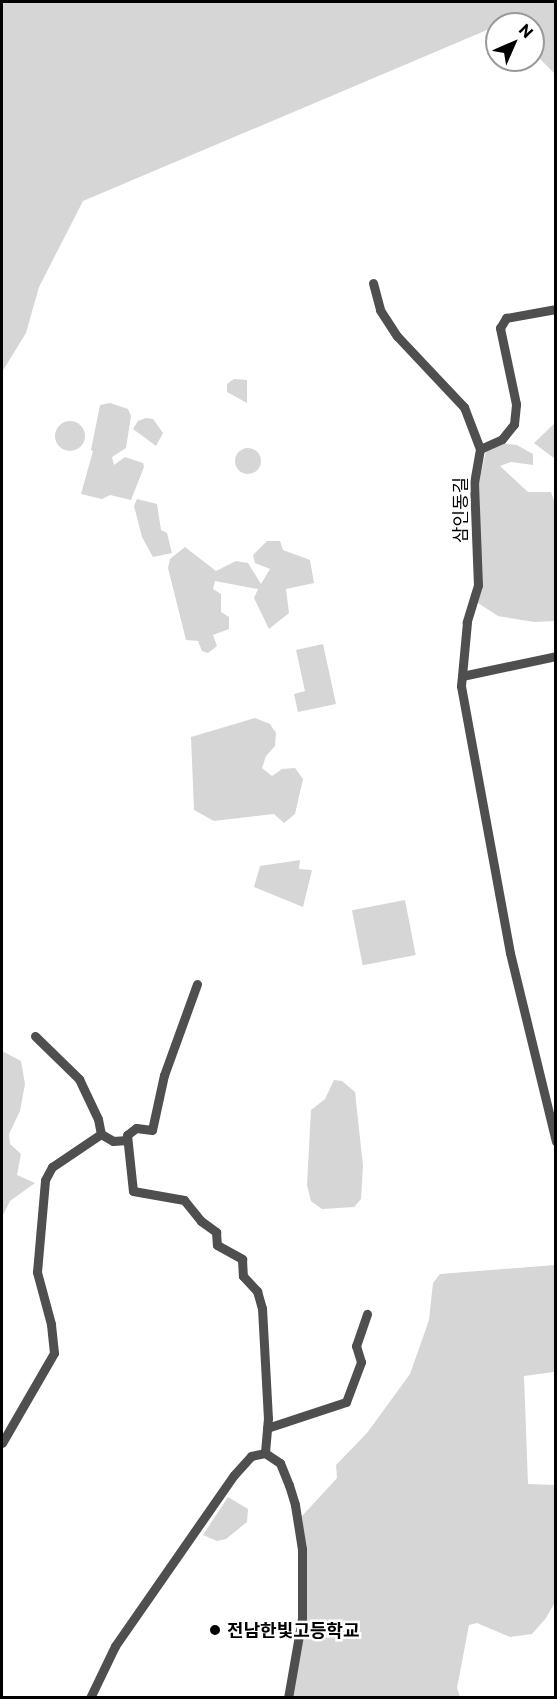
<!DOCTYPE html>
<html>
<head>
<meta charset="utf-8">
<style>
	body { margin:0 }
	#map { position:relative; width:557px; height:1699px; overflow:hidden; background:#fff; font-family:Commissioner,"Noto Sans KR",sans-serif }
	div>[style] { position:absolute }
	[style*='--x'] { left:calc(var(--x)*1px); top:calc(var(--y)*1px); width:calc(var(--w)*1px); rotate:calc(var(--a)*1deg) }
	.green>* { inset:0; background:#d6d6d6; transform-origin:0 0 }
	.round { border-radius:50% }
	.street>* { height:9px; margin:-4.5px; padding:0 4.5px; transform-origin:4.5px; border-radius:4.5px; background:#4f4f4f }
	.dots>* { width:16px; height:16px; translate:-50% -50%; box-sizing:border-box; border:3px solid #fff; border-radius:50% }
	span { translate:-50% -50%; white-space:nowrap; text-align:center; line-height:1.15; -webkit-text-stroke:5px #fff; paint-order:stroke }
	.street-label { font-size:18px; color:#000 }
	.poi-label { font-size:18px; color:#000; font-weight:700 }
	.left { translate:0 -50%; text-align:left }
	.frame { position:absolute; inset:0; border:3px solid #000; pointer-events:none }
	.north { position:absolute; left:485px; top:12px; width:60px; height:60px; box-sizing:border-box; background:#fff; border:2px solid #999; border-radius:50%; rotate:45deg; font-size:16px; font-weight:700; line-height:24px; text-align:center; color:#000 }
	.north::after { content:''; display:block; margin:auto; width:21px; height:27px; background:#000; clip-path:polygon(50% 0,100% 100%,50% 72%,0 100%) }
</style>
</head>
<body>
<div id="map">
	<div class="green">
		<i style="clip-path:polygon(2px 2px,555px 2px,555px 74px,533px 52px,533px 24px,526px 24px,525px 14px,83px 201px,39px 287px,26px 333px,2px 372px)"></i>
		<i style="clip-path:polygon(234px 379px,247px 380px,247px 403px,227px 392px,227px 384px)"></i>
		<i style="clip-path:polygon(110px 403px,128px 409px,131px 416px,126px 448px,112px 457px,114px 465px,125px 457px,143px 463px,144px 467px,131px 500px,110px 495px,102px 499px,81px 494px,93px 451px,91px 450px,100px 405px)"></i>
		<i style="clip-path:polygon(146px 418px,153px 419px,163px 433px,156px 446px,133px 429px,138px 421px)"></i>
		<i class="round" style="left:55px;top:421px;width:30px;height:30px"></i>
		<i style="clip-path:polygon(555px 423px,555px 459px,534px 443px)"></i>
		<i style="clip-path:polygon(500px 443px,517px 445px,533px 454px,533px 465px,511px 462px,500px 466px,528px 492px,551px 492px,555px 503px,555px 621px,534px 622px,498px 616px,478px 603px,481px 588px,479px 482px,486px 451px)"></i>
		<i class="round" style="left:235px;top:448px;width:26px;height:26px"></i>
		<i style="clip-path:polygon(137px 499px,157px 504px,161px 530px,167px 533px,172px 553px,153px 557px,142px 537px,134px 506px)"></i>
		<i style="clip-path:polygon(267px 541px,280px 541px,283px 550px,310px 560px,314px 583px,286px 589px,289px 613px,269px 629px,254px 598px,258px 589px,215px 581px,213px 589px,221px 594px,221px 612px,229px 617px,229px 629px,213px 635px,217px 646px,208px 653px,202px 651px,198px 641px,186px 640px,168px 568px,170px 559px,185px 547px,216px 571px,236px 561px,248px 563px,261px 584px,270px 569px,255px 563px,253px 555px)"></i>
		<i style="clip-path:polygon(323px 644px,336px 704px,298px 712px,294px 694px,305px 691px,296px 650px)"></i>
		<i style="clip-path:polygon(255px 718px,270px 724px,276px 733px,275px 746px,266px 756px,262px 768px,272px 776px,282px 769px,295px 768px,303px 779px,295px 814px,284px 823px,274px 814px,214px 821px,194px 810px,191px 737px)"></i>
		<i style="clip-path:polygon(300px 860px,299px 869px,312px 870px,303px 907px,254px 887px,260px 866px)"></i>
		<i style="left:405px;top:900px;width:56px;height:54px;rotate:79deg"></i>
		<i style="clip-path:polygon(2px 1051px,21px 1061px,25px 1084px,20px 1111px,9px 1134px,10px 1144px,21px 1154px,17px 1175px,35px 1183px,10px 1201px,2px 1217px)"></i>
		<i style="clip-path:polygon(334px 1080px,342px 1081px,355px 1092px,363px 1166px,361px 1199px,354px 1207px,322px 1209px,311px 1201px,307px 1185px,311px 1110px,325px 1099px)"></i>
		<i style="clip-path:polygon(555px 1265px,554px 1372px,524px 1376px,528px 1484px,555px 1485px,555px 1602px,546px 1618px,532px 1634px,510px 1637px,477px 1623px,469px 1625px,457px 1688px,460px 1697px,291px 1698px,306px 1555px,302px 1516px,337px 1478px,336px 1465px,367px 1433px,410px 1374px,429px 1320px,433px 1283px,440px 1274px)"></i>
		<i style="clip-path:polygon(228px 1497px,248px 1509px,247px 1522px,226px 1539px,217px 1541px,203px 1535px)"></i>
	</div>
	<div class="street">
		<i style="--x:373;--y:283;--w:28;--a:75"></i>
		<i style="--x:380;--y:310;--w:31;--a:57"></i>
		<i style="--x:397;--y:336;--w:98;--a:46.7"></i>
		<i style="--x:464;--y:407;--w:45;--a:69.1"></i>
		<i style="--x:480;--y:449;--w:34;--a:100"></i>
		<i style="--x:474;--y:482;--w:103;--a:87.8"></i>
		<i style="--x:478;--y:585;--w:39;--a:107"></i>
		<i style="--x:467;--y:622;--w:54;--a:95.3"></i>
		<i style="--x:462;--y:676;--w:96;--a:-12"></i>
		<i style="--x:480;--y:449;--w:24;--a:-24"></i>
		<i style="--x:502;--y:439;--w:19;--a:-51"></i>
		<i style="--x:514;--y:424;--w:20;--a:-84"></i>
		<i style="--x:516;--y:404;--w:78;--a:-101.9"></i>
		<i style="--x:500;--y:328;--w:12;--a:-59"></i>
		<i style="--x:506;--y:318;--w:51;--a:-10.2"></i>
		<i style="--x:462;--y:676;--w:10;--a:96"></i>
		<i style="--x:461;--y:686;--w:271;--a:79.6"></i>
		<i style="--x:510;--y:953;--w:194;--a:76.3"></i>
		<i style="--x:197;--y:984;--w:97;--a:109.9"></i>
		<i style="--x:164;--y:1075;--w:56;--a:102.3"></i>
		<i style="--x:152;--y:1130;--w:16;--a:-173"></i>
		<i style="--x:136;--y:1128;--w:11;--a:142"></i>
		<i style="--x:127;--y:1135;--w:56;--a:83.9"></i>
		<i style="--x:133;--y:1191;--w:52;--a:10"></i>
		<i style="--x:184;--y:1200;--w:27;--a:51"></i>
		<i style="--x:201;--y:1221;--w:19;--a:36"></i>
		<i style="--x:216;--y:1232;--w:13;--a:86"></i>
		<i style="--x:217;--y:1245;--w:29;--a:29"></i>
		<i style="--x:242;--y:1259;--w:17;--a:87"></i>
		<i style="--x:243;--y:1276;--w:21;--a:47"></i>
		<i style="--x:257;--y:1291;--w:18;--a:74"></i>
		<i style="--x:262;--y:1308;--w:110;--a:86.9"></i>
		<i style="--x:268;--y:1418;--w:35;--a:95"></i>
		<i style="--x:35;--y:1036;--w:62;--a:44.3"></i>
		<i style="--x:79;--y:1079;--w:44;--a:64.6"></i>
		<i style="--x:98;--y:1119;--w:15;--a:79"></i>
		<i style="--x:101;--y:1134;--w:14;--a:30"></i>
		<i style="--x:113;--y:1141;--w:14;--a:-4"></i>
		<i style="--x:267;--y:1428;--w:83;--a:-18.2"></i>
		<i style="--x:346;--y:1402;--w:43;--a:-69.4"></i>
		<i style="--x:361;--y:1362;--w:17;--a:-107"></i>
		<i style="--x:356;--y:1346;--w:34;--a:-71"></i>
		<i style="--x:2;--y:1443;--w:104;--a:-60"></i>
		<i style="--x:54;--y:1353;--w:29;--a:-96"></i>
		<i style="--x:51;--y:1324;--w:54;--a:-105.1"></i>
		<i style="--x:37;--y:1272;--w:92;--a:-85"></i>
		<i style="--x:45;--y:1180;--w:15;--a:-62"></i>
		<i style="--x:52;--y:1167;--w:59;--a:-34"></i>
		<i style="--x:90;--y:1698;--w:58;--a:-64.3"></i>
		<i style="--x:115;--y:1646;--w:208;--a:-55.2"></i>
		<i style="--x:234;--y:1475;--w:25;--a:-48"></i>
		<i style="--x:251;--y:1456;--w:14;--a:-12"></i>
		<i style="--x:265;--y:1453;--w:18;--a:34"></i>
		<i style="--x:280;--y:1463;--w:24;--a:68"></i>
		<i style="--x:289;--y:1485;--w:21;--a:73"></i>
		<i style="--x:295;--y:1505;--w:45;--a:81"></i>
		<i style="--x:302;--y:1549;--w:69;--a:90"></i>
		<i style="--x:302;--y:1618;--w:81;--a:99.9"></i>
	</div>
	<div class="dots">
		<i style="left:215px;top:1630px;background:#000"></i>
	</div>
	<div class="street-label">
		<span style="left:460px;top:510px;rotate:-90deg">삼인동길</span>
	</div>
	<div class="poi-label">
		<span class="left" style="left:227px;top:1630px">전남한빛고등학교</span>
	</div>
	<div class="frame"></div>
	<div class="north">N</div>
</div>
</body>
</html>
